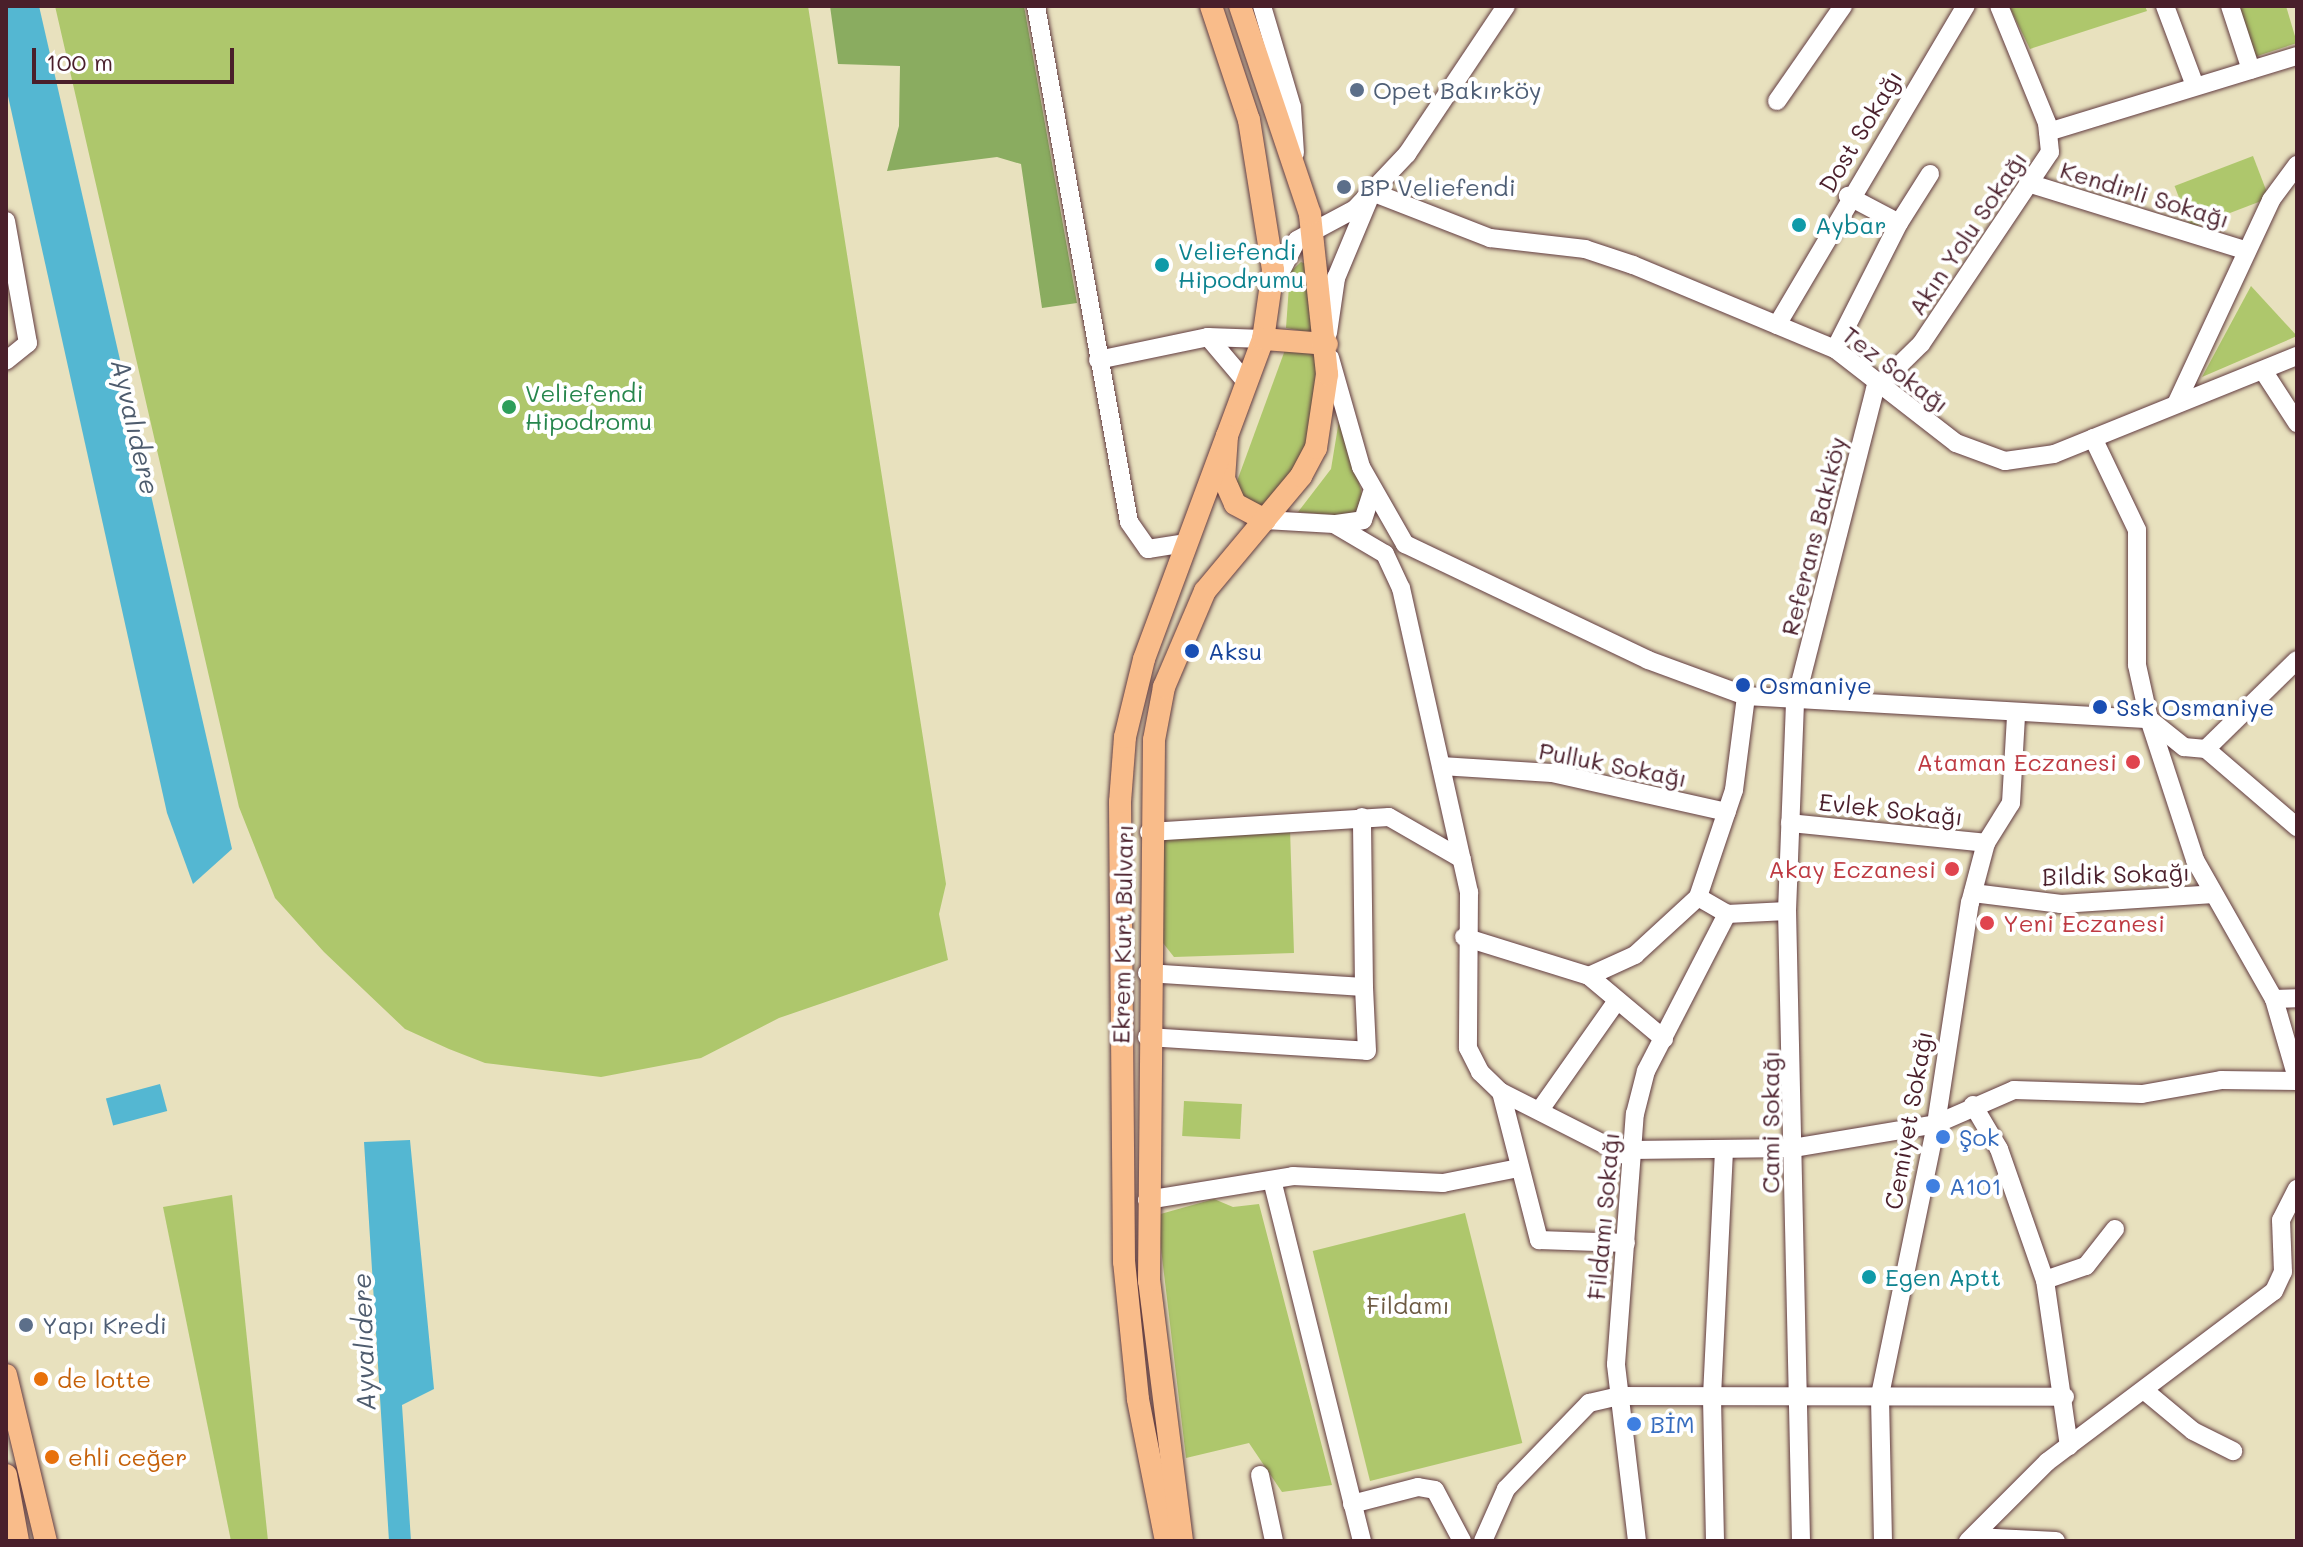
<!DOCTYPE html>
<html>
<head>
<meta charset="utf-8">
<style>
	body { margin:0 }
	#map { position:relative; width:2303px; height:1547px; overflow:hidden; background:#e8e1be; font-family:Mali,sans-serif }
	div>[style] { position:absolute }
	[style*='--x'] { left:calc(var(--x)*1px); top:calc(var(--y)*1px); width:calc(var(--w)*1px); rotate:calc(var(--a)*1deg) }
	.green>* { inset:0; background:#aec76c; transform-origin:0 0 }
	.forest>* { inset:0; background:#8aac60 }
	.water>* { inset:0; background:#54b7d2; transform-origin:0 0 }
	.roads { filter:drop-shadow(0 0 2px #623c41) drop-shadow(0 0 2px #623c41) }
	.minor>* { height:18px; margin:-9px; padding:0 9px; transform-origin:9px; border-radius:9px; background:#fff }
	.major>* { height:22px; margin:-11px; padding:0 11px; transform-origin:11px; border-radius:11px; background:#f9bc8a }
	.dots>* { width:22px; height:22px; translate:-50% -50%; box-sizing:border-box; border:4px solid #fff; border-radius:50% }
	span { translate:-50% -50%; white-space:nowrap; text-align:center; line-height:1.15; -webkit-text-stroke:8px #fff; paint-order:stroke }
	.service-label { font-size:24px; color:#4e5e75 }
	.left { translate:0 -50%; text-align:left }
	.street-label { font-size:24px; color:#4a1f2b }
	.culture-label { font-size:24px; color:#0d838f }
	.leisure-label { font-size:24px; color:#27864d }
	.transit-label { font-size:24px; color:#164399 }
	.health-label { font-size:24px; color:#be3a42 }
	.right { translate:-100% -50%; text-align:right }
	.shop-label { font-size:24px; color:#366cbe }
	.park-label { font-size:24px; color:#6d5a42 }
	.food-label { font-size:24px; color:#c56008 }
	.water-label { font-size:26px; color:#4e5c6e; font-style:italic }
	.frame { position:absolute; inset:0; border:8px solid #4a1f2b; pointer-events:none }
	.scale { position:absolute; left:32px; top:48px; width:202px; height:36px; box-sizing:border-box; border:4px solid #4a1f2b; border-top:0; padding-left:10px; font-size:24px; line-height:28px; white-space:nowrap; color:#4a1f2b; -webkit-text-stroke:6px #fff; paint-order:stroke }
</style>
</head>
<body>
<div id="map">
	<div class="green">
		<i style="clip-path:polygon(55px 6px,808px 6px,946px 884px,939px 914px,948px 960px,779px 1018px,701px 1058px,601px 1077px,485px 1063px,449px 1049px,405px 1029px,324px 952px,275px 898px,239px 807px)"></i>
		<i style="clip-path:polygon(2009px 6px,2145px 6px,2147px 11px,2030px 49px)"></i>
		<i style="clip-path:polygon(2235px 6px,2286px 6px,2297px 43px,2251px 58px)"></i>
		<i style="left:2253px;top:156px;width:45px;height:84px;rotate:69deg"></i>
		<i style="clip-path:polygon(1301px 262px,1306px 264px,1319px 334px,1286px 328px,1290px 272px)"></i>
		<i style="clip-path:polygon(2251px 286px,2297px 336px,2202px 377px)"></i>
		<i style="clip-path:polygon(1285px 350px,1313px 351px,1317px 363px,1308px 437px,1299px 466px,1265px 505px,1255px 506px,1243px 502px,1236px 484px)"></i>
		<i style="clip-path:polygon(1341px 408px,1365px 507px,1358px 517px,1298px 512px,1331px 469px)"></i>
		<i style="clip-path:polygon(1290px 829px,1294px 953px,1174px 957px,1163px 943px,1159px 834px)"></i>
		<i style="left:1184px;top:1101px;width:58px;height:35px;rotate:3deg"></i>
		<i style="clip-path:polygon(232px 1195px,268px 1541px,231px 1541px,163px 1207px)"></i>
		<i style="clip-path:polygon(1214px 1199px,1233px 1207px,1259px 1204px,1332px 1485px,1282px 1492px,1249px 1443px,1186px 1458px,1157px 1215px)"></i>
		<i style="left:1465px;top:1213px;width:237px;height:157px;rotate:76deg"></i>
	</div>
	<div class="forest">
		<i style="clip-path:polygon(830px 6px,1024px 6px,1077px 303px,1042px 308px,1021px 164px,997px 157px,887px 171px,899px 126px,900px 66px,838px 64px)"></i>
	</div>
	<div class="water">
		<i style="clip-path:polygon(6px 6px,39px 6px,232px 849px,193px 884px,167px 813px,6px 87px)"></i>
		<i style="left:160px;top:1084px;width:28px;height:56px;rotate:75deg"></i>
		<i style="clip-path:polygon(410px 1140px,434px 1389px,402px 1405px,411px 1541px,389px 1541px,364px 1142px)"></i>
	</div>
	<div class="roads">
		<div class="minor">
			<i style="--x:1036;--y:6;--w:524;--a:79.78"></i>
			<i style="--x:1129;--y:522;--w:33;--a:55"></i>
			<i style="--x:1148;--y:549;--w:39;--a:-9"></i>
			<i style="--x:1262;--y:6;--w:105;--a:73.5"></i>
			<i style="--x:1292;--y:107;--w:46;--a:86.3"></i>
			<i style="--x:2165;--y:6;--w:85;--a:69.4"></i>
			<i style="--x:2230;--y:6;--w:67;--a:71.8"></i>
			<i style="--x:1777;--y:101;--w:116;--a:-55.2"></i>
			<i style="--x:2048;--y:132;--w:260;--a:-17"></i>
			<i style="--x:2028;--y:183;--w:229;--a:17.2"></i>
			<i style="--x:1372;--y:192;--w:127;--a:21.3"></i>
			<i style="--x:1490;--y:238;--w:96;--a:6.6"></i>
			<i style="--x:1585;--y:249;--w:51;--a:18.4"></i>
			<i style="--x:1633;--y:265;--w:219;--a:22.6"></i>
			<i style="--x:1835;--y:349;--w:153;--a:37.8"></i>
			<i style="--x:1956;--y:443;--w:52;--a:20.2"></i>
			<i style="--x:2005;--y:461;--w:49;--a:-8.1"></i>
			<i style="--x:2054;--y:454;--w:262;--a:-22"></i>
			<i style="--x:6;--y:221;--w:124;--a:79.8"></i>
			<i style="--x:28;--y:343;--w:28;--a:141"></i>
			<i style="--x:1899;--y:223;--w:58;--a:-57.7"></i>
			<i style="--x:1275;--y:283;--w:48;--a:-62.9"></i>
			<i style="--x:1297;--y:240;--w:66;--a:-28.1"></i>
			<i style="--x:1355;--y:209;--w:76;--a:-46.6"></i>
			<i style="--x:1407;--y:154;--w:178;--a:-56.2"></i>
			<i style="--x:1777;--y:325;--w:371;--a:-59.4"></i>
			<i style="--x:1328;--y:333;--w:56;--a:-81.7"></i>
			<i style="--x:1336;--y:278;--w:93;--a:-67.3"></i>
			<i style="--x:1208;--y:337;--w:59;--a:49.8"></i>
			<i style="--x:1835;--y:349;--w:141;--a:-63.1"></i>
			<i style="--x:1899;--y:223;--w:58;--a:-152.1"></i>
			<i style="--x:1330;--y:358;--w:113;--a:74.1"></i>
			<i style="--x:1361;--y:467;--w:89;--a:60.3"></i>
			<i style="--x:1405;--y:544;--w:269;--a:25.5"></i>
			<i style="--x:1648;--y:660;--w:104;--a:20.2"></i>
			<i style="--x:1746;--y:696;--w:404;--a:3.3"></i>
			<i style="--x:2149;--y:719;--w:45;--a:38.7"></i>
			<i style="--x:2184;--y:747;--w:22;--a:5"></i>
			<i style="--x:2206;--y:749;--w:120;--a:40.6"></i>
			<i style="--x:1098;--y:360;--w:112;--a:-11.8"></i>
			<i style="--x:1208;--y:337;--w:55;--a:2.1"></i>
			<i style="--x:2264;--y:372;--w:61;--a:57.1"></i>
			<i style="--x:2177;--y:402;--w:223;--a:-65"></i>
			<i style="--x:2271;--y:200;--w:44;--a:-53.4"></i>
			<i style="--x:2093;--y:438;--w:102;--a:64.4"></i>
			<i style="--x:2137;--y:530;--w:135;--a:90"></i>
			<i style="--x:2137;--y:665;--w:55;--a:77.5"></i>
			<i style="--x:2149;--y:719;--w:148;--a:71.9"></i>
			<i style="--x:2195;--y:860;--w:160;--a:60.4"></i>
			<i style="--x:2274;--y:999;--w:82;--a:73.8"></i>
			<i style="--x:1265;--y:520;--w:69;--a:3.3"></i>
			<i style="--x:1334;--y:524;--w:59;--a:30.5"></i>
			<i style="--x:1385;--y:554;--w:38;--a:65"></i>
			<i style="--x:1401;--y:588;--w:312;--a:77.4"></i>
			<i style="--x:1469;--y:892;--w:156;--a:90.4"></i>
			<i style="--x:1468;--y:1048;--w:27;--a:63"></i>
			<i style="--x:1480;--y:1072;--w:29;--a:44"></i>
			<i style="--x:1501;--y:1092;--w:144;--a:26.9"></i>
			<i style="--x:1336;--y:524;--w:27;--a:-8"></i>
			<i style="--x:1363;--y:520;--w:28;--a:-72"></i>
			<i style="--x:2206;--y:749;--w:127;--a:-44.4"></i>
			<i style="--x:1441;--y:766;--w:111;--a:3.6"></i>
			<i style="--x:1552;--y:773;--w:179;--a:12.6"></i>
			<i style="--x:1790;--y:823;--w:197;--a:5.8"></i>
			<i style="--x:1149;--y:832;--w:240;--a:-3.6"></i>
			<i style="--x:1389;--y:817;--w:84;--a:29.9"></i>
			<i style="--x:1973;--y:893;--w:89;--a:7.1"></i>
			<i style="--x:2061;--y:904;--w:153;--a:-3.7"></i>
			<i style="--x:1698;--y:897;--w:34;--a:30"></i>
			<i style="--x:1727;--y:914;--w:60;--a:-2.9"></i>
			<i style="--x:1464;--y:937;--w:131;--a:17.3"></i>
			<i style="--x:1589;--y:976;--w:98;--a:40"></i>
			<i style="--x:1147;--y:973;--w:217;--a:3.7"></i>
			<i style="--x:1364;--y:987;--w:170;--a:-90.7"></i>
			<i style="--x:1589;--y:976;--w:51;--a:-24.5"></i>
			<i style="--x:1635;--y:955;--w:86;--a:-42.6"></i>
			<i style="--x:1698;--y:897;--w:113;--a:-71.4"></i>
			<i style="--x:1734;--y:790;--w:95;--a:-82.7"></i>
			<i style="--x:2274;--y:999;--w:23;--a:-2"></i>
			<i style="--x:1147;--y:1037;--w:220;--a:3.6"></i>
			<i style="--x:1367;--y:1051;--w:64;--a:-92.7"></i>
			<i style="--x:1501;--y:1092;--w:153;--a:75.6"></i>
			<i style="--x:1539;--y:1240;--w:87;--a:2"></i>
			<i style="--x:1973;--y:1105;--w:51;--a:59.4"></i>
			<i style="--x:1999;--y:1149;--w:139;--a:70.7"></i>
			<i style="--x:2045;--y:1280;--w:168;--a:81.8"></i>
			<i style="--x:1542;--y:1107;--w:128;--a:-54.8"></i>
			<i style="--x:1631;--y:1150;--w:162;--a:-0.7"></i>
			<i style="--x:1793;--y:1148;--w:145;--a:-9.5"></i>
			<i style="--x:1936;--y:1124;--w:85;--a:-23.6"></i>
			<i style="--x:2014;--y:1090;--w:128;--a:1.8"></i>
			<i style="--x:2142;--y:1094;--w:80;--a:-10"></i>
			<i style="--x:2221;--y:1080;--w:76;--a:0.8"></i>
			<i style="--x:1272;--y:1180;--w:372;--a:76"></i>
			<i style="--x:1147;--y:1200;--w:148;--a:-9.3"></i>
			<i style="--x:1293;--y:1176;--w:150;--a:2.7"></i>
			<i style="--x:1443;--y:1183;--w:77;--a:-11.2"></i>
			<i style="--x:2045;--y:1280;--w:43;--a:-18.9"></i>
			<i style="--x:2086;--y:1266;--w:47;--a:-51.9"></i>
			<i style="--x:2145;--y:1391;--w:62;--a:39.8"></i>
			<i style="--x:2193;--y:1431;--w:45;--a:26.6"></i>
			<i style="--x:1260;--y:1475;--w:67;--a:78"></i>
			<i style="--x:1352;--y:1504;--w:68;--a:-14.4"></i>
			<i style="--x:1418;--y:1487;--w:17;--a:10"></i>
			<i style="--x:1435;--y:1490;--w:58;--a:62.1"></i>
			<i style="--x:1975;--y:1537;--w:81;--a:2.8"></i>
			<i style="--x:1483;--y:1541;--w:57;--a:-66.1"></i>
			<i style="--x:1506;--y:1489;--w:120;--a:-46"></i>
			<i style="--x:1589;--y:1403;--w:31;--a:-13"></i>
			<i style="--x:1619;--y:1396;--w:446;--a:0.1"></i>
			<i style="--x:1637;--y:1541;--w:178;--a:-96.8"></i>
			<i style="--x:1616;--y:1364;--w:251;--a:-85.7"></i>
			<i style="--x:1635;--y:1114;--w:44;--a:-75.7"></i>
			<i style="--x:1646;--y:1071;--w:177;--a:-62.7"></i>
			<i style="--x:1715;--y:1541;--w:145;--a:-91.2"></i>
			<i style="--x:1712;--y:1396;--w:245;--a:-87.2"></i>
			<i style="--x:1801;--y:1541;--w:630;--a:-91.27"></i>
			<i style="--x:1787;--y:911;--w:208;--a:-87.8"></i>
			<i style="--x:1795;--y:703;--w:324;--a:-75.7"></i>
			<i style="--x:1875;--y:389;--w:64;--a:-44.4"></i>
			<i style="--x:1921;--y:344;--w:231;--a:-56.1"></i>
			<i style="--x:2050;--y:152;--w:29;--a:-96"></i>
			<i style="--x:2047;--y:123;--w:126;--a:-112.3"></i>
			<i style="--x:1883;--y:1541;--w:146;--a:-91.2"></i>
			<i style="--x:1880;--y:1395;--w:277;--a:-78.3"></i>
			<i style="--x:1936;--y:1124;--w:224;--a:-81.3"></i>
			<i style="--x:1970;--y:903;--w:62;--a:-75.1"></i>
			<i style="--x:1986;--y:843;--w:47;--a:-58"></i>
			<i style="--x:2011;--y:803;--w:87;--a:-86.7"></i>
			<i style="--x:1968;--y:1541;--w:112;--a:-45"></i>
			<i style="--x:2047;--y:1462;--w:284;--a:-37"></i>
			<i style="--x:2274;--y:1291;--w:21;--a:-65"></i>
			<i style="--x:2283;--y:1272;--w:52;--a:-92.2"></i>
			<i style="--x:2281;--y:1220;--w:35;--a:-63"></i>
		</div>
		<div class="major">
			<i style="--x:1211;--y:6;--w:120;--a:71.6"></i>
			<i style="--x:1249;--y:120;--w:152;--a:80.9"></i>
			<i style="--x:1273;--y:270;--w:70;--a:98.2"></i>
			<i style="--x:1263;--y:339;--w:103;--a:110.4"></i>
			<i style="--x:1227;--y:436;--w:43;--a:94"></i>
			<i style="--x:1224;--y:479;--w:27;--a:66"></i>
			<i style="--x:1235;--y:504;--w:34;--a:28"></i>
			<i style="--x:1263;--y:339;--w:64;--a:4.5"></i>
			<i style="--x:6;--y:1375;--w:171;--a:76.5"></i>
			<i style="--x:6;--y:1475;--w:67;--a:79.7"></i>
			<i style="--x:1166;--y:1541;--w:145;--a:-101.2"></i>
			<i style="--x:1138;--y:1399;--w:138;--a:-95.8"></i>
			<i style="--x:1124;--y:1262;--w:460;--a:-90.5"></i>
			<i style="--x:1120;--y:802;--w:65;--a:-85.6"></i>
			<i style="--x:1125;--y:737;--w:80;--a:-76.3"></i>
			<i style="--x:1144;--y:659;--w:238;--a:-69.6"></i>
			<i style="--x:1182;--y:1541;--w:262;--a:-97.2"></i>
			<i style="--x:1149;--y:1281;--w:541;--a:-89.47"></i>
			<i style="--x:1154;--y:740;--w:54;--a:-79.3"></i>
			<i style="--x:1164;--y:687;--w:104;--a:-66.9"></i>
			<i style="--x:1205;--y:591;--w:150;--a:-50.1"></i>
			<i style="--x:1301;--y:476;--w:32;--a:-62"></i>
			<i style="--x:1316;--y:448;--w:75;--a:-81.5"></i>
			<i style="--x:1327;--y:374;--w:161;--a:-96.1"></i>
			<i style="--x:1310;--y:214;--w:219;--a:-108.6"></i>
		</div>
	</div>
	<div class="dots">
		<i style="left:1357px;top:90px;background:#5c6f8a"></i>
		<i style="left:1344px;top:187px;background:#5c6f8a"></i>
		<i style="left:1799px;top:225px;background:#0f9aa8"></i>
		<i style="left:1162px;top:265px;background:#0f9aa8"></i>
		<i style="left:509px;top:407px;background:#2e9e5b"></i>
		<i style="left:1192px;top:651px;background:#1a4fb4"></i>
		<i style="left:1743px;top:685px;background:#1a4fb4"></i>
		<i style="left:2100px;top:707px;background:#1a4fb4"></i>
		<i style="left:2133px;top:762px;background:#e0444e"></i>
		<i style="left:1952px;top:869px;background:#e0444e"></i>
		<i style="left:1987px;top:923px;background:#e0444e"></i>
		<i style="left:1943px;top:1137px;background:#3f7fe0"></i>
		<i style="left:1933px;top:1186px;background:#3f7fe0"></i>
		<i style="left:1869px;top:1277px;background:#0f9aa8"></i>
		<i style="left:26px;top:1325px;background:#5c6f8a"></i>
		<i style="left:41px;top:1379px;background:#e8710a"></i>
		<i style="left:1634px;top:1424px;background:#3f7fe0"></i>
		<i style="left:52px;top:1457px;background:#e8710a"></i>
	</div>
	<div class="service-label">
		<span class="left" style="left:1373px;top:90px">Opet Bakırköy</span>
		<span class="left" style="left:1360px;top:187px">BP Veliefendi</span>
		<span class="left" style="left:42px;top:1325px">Yapı Kredi</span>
	</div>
	<div class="street-label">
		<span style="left:1860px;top:131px;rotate:-59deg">Dost Sokağı</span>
		<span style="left:2145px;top:194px;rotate:17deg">Kendirli Sokağı</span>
		<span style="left:1967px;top:233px;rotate:-56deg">Akın Yolu Sokağı</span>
		<span style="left:1896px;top:369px;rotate:37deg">Tez Sokağı</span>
		<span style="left:1813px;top:536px;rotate:-76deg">Referans Bakıköy</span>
		<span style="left:1613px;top:764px;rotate:11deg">Pulluk Sokağı</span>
		<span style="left:1891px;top:809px;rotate:6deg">Evlek Sokağı</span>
		<span style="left:2116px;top:874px;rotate:-2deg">Bildik Sokağı</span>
		<span style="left:1122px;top:934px;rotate:-89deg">Ekrem Kurt Bulvarı</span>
		<span style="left:1908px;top:1120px;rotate:-80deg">Cemiyet Sokağı</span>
		<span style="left:1770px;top:1122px;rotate:-90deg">Cami Sokağı</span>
		<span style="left:1603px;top:1216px;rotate:-85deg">Fildamı Sokağı</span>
	</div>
	<div class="culture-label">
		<span class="left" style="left:1815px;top:225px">Aybar</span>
		<span class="left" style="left:1178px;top:265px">Veliefendi<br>Hipodrumu</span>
		<span class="left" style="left:1885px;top:1277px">Egen Aptt</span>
	</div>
	<div class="leisure-label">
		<span class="left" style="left:525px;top:407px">Veliefendi<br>Hipodromu</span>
	</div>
	<div class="transit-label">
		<span class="left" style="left:1208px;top:651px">Aksu</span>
		<span class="left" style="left:1759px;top:685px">Osmaniye</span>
		<span class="left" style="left:2116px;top:707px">Ssk Osmaniye</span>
	</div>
	<div class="health-label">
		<span class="right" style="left:2117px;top:762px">Ataman Eczanesi</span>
		<span class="right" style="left:1936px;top:869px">Akay Eczanesi</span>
		<span class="left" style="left:2003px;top:923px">Yeni Eczanesi</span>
	</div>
	<div class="shop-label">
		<span class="left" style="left:1959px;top:1137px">Şok</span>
		<span class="left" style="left:1949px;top:1186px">A101</span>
		<span class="left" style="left:1650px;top:1424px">BİM</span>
	</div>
	<div class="park-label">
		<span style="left:1408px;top:1305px">Fildamı</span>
	</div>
	<div class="food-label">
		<span class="left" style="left:57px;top:1379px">de lotte</span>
		<span class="left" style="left:68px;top:1457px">ehli ceğer</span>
	</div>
	<div class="water-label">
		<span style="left:135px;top:427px;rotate:77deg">Ayvalıdere</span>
		<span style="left:364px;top:1342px;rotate:-92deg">Ayvalıdere</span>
	</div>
	<div class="frame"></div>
	<div class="scale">100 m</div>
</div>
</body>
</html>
